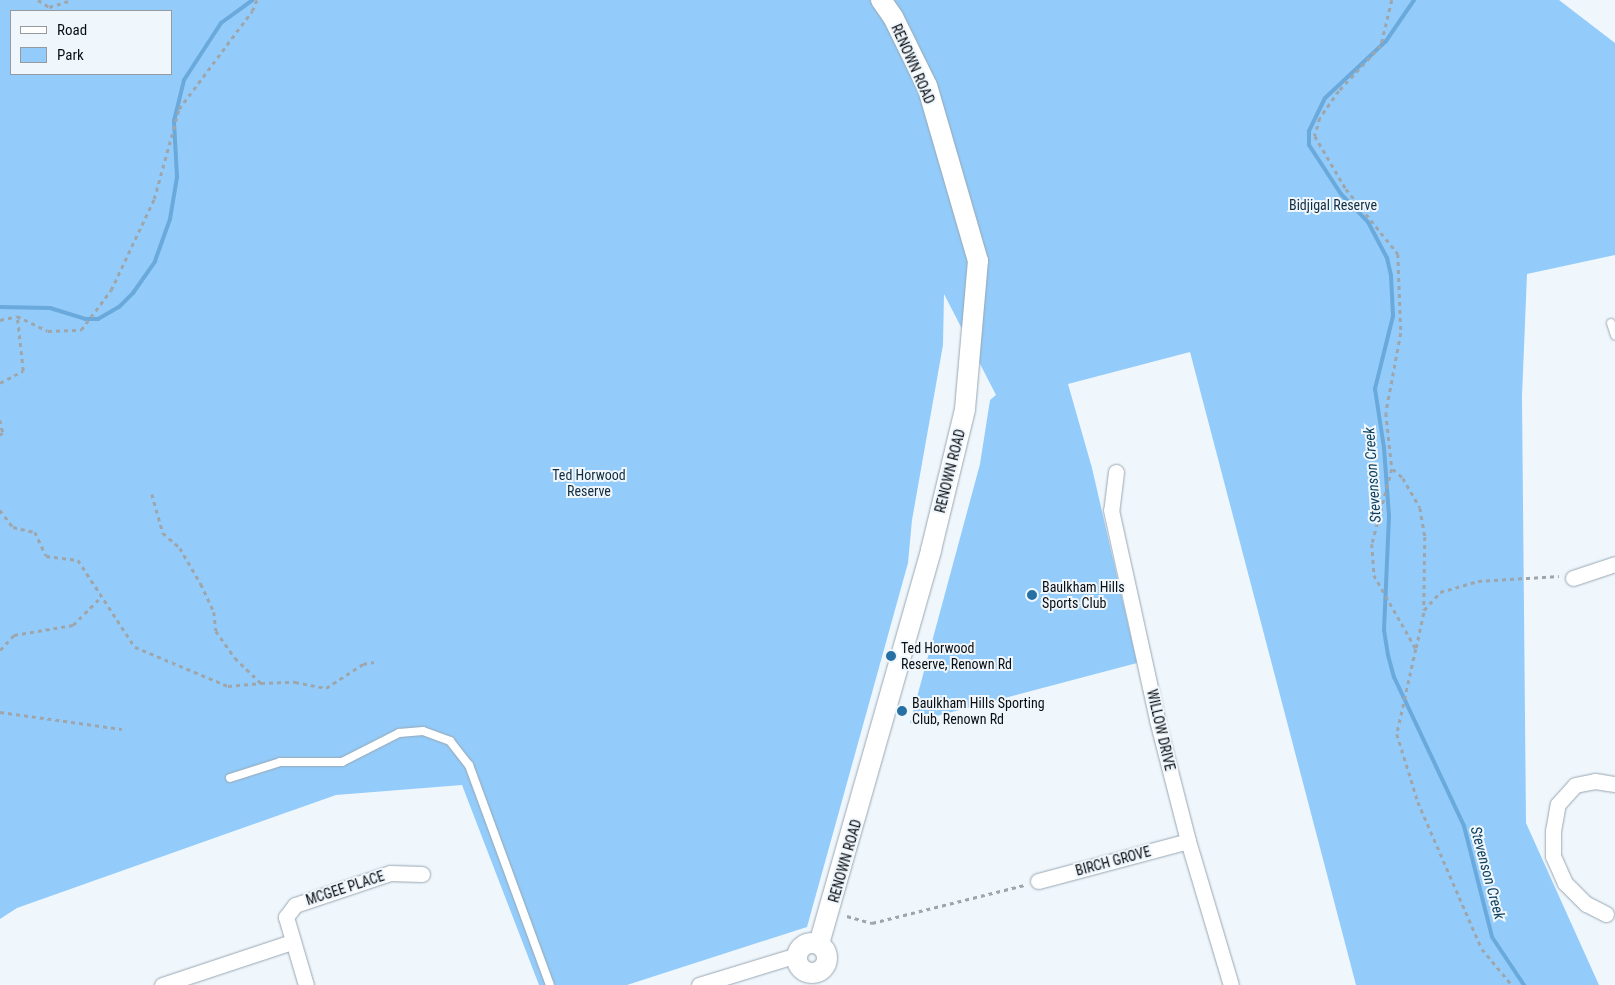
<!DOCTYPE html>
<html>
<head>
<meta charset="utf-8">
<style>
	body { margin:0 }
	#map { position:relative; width:1615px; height:985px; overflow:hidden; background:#f0f7fc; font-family:"Roboto Condensed",sans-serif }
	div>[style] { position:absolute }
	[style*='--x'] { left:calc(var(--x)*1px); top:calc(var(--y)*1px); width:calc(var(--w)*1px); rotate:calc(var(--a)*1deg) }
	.green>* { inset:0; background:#93ccfa }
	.stream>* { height:4px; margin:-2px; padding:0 2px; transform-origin:2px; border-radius:2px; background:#6aa9db }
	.path>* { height:2.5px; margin-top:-1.25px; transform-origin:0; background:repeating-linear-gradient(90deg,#9fa6ab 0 4px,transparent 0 8px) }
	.roads { filter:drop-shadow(0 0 1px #98a7b4) drop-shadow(0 0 1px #98a7b4) }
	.lane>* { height:8px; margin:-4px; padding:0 4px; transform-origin:4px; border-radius:4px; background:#fff }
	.street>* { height:15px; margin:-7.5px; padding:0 7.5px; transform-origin:7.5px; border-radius:7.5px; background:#fff }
	.secondary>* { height:20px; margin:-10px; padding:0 10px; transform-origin:10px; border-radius:10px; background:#fff }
	.secondary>.ring { margin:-10px; padding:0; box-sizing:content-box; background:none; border:20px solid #fff; border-radius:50% }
	.dots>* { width:14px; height:14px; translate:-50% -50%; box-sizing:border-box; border:2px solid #f0f7fc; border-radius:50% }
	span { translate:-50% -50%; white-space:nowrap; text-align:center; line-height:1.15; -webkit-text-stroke:4px #f0f7fc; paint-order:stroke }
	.street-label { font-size:14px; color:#090e13 }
	.park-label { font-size:14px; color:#102c41 }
	.poi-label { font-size:14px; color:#090e13 }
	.left { translate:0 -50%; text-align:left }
	.water-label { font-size:15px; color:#093c5d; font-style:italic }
	.legend { position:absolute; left:10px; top:10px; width:162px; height:65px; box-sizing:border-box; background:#f0f7fc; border:1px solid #949a9f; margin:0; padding:6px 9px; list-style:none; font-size:15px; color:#090e13 }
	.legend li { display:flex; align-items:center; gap:10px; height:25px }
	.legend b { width:25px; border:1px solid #949a9f }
</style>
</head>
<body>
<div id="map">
	<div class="green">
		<i style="clip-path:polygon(evenodd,0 0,1559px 0,1615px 43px,1615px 255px,1527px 274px,1522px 396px,1526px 823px,1599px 985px,1356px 985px,1190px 352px,1068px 384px,1092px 468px,1137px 663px,910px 723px,980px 464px,990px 400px,996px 395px,944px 294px,943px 345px,912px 520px,908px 563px,807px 927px,627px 985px,539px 985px,462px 785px,336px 795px,17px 908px,0 919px,0 0,11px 11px,171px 11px,171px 74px,11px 74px,11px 11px)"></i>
	</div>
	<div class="stream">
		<i style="--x:1414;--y:0;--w:50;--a:124.3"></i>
		<i style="--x:1386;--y:41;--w:83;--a:136.9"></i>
		<i style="--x:1325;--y:98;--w:37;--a:116"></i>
		<i style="--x:1309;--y:131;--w:14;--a:90"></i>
		<i style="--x:1309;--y:145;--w:59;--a:56.9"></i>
		<i style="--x:1341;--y:194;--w:39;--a:46"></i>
		<i style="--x:1368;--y:222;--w:41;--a:62.2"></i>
		<i style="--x:1387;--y:258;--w:18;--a:77"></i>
		<i style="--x:1391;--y:276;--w:40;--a:87.1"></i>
		<i style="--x:1393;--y:316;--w:75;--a:103.9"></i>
		<i style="--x:1375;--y:389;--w:60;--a:81.3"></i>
		<i style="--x:1384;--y:448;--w:68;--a:85.8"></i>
		<i style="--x:1389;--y:516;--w:114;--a:92.5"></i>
		<i style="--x:1384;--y:630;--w:25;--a:81"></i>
		<i style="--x:1388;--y:655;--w:23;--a:75"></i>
		<i style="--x:1394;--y:677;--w:165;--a:64.8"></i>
		<i style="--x:1464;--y:826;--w:114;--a:75.8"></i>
		<i style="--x:1492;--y:937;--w:58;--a:56.3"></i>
		<i style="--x:0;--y:307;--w:50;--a:1.1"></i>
		<i style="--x:50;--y:308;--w:37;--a:17"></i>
		<i style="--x:85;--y:319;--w:13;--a:0"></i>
		<i style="--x:98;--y:319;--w:24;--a:-30"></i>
		<i style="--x:119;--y:307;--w:20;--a:-45"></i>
		<i style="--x:133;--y:293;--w:39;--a:-55"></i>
		<i style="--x:155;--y:261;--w:45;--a:-70.3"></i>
		<i style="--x:170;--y:219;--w:43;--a:-80.5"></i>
		<i style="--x:177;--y:177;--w:56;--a:-93.1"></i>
		<i style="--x:174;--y:121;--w:42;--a:-76.3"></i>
		<i style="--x:184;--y:80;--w:68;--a:-57"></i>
		<i style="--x:221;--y:23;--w:39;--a:-36"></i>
	</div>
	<div class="path">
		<i style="--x:38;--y:0;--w:13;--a:32"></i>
		<i style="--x:49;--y:7;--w:24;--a:-17"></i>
		<i style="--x:1392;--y:0;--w:47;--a:103.4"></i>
		<i style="--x:1381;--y:46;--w:62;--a:133"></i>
		<i style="--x:1339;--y:91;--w:33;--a:125"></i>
		<i style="--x:1320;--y:118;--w:19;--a:106"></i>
		<i style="--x:1315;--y:136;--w:61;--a:59.7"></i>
		<i style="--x:1346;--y:189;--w:83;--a:51.3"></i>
		<i style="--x:1398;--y:254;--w:79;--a:87.8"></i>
		<i style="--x:1401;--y:333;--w:81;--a:100.6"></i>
		<i style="--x:1386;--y:413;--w:56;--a:83.9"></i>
		<i style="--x:1392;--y:469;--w:78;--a:104.9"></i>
		<i style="--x:1372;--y:544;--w:31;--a:86"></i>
		<i style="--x:1374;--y:575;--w:85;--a:60.4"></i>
		<i style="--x:1416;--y:649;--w:87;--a:102.6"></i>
		<i style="--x:1397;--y:734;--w:71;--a:72.8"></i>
		<i style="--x:1418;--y:802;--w:160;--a:66.5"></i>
		<i style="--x:1482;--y:949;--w:47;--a:50.2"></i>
		<i style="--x:0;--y:320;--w:17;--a:-13"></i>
		<i style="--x:17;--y:316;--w:34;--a:26"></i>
		<i style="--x:48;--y:331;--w:33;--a:-2"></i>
		<i style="--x:81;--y:330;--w:50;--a:-53.1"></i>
		<i style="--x:111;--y:290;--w:101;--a:-64.7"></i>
		<i style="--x:154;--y:199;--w:93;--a:-74.5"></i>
		<i style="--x:179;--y:109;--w:122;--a:-53.3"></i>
		<i style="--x:252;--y:11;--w:12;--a:-66"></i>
		<i style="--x:0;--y:383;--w:26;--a:-28"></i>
		<i style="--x:23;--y:371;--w:55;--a:-96.2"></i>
		<i style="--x:0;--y:420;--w:13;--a:77"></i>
		<i style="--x:3;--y:433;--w:4;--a:146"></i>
		<i style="--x:1393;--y:469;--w:13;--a:42"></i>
		<i style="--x:1403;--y:478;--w:34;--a:60"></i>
		<i style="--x:1420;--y:508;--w:29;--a:80"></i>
		<i style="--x:1425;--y:537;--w:73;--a:90.8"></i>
		<i style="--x:152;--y:494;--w:41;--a:74.2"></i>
		<i style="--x:163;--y:533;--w:23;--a:41"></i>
		<i style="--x:180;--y:548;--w:42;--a:59.7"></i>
		<i style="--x:201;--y:584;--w:31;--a:65"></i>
		<i style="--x:214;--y:612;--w:19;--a:84"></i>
		<i style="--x:216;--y:631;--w:33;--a:55"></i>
		<i style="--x:235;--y:658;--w:36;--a:44"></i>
		<i style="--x:261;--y:683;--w:34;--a:-2"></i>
		<i style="--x:295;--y:682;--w:32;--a:11"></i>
		<i style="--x:326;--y:688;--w:44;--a:-33"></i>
		<i style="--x:363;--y:664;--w:11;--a:-10"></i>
		<i style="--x:0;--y:510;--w:21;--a:53"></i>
		<i style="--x:13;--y:527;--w:23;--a:13"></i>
		<i style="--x:35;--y:532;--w:26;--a:65"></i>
		<i style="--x:46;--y:556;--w:32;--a:7"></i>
		<i style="--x:78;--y:560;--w:104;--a:56.8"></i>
		<i style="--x:135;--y:647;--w:101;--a:22.8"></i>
		<i style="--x:228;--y:686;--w:33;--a:-5"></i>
		<i style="--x:1416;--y:648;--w:39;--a:-78"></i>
		<i style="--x:1424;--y:610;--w:24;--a:-48"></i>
		<i style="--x:1440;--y:592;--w:40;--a:-16"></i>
		<i style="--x:1478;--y:581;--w:81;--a:-3.5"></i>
		<i style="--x:0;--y:650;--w:21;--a:-47"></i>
		<i style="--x:14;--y:635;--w:60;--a:-9.6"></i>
		<i style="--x:73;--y:625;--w:40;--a:-45"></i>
		<i style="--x:0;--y:712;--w:123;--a:7.9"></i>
		<i style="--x:847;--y:916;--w:26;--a:16"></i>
		<i style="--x:872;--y:923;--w:157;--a:-14"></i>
	</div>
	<div class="roads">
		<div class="lane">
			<i style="--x:1611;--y:323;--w:13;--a:72"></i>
			<i style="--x:230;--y:778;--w:52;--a:-17.7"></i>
			<i style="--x:280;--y:762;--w:62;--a:0"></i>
			<i style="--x:342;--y:762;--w:64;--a:-27"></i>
			<i style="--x:399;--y:733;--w:24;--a:-5"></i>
			<i style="--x:423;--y:731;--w:29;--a:20"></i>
			<i style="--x:450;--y:741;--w:31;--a:52"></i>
			<i style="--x:469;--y:765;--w:234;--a:69.8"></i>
		</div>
		<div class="street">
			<i style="--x:1116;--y:472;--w:38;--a:97"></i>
			<i style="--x:1111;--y:510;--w:215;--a:77.6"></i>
			<i style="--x:1157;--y:720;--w:125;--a:75.6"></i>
			<i style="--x:1188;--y:841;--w:150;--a:73.4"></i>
			<i style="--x:1573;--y:578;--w:44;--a:-18.4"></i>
			<i style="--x:1038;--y:881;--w:155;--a:-14.9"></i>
			<i style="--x:1606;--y:914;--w:22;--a:-153"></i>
			<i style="--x:1586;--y:904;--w:30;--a:-135"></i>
			<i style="--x:1565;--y:883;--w:30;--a:-114"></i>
			<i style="--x:1553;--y:856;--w:25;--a:-90"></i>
			<i style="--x:1553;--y:831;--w:27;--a:-80"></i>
			<i style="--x:1558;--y:804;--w:25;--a:-48"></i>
			<i style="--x:1575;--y:785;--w:20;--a:-11"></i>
			<i style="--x:1595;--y:781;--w:20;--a:9"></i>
			<i style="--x:162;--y:985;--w:137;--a:-18.3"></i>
			<i style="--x:306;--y:985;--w:71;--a:-106.4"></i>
			<i style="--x:286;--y:917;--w:15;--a:-53"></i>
			<i style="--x:295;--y:905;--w:100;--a:-18.6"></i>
			<i style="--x:390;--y:873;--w:32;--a:2"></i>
			<i style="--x:699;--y:985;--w:102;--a:-17"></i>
		</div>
		<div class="secondary">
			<i class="ring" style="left:797px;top:943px;width:10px;height:10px"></i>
			<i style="--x:819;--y:944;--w:410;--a:-74.1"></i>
			<i style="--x:931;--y:550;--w:145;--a:-76.4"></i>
			<i style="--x:965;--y:409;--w:149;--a:-85"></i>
			<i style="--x:978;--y:261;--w:182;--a:-106.2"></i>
			<i style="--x:927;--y:86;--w:77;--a:-116.2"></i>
			<i style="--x:893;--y:17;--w:21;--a:-125"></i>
		</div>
	</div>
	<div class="dots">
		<i style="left:1032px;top:595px;background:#2770a4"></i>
		<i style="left:891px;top:656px;background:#2770a4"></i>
		<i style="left:902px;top:711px;background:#2770a4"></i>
	</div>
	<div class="street-label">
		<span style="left:913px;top:64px;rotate:66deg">RENOWN ROAD</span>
		<span style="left:950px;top:471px;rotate:-76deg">RENOWN ROAD</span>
		<span style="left:1161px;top:730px;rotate:77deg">WILLOW DRIVE</span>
		<span style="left:845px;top:861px;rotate:-74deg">RENOWN ROAD</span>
		<span style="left:1113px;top:861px;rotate:-15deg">BIRCH GROVE</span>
		<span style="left:345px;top:888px;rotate:-18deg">MCGEE PLACE</span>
	</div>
	<div class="park-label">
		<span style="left:1333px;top:205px">Bidjigal Reserve</span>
		<span style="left:589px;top:483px">Ted Horwood<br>Reserve</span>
	</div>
	<div class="poi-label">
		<span class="left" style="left:1042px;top:595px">Baulkham Hills<br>Sports Club</span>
		<span class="left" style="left:901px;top:656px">Ted Horwood<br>Reserve, Renown Rd</span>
		<span class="left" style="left:912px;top:711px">Baulkham Hills Sporting<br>Club, Renown Rd</span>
	</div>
	<div class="water-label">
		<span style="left:1373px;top:475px;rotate:-94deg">Stevenson Creek</span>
		<span style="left:1487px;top:873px;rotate:75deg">Stevenson Creek</span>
	</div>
	<ul class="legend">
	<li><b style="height:6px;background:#fff"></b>Road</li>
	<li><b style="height:14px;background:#93ccfa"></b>Park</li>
	</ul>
</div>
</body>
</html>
